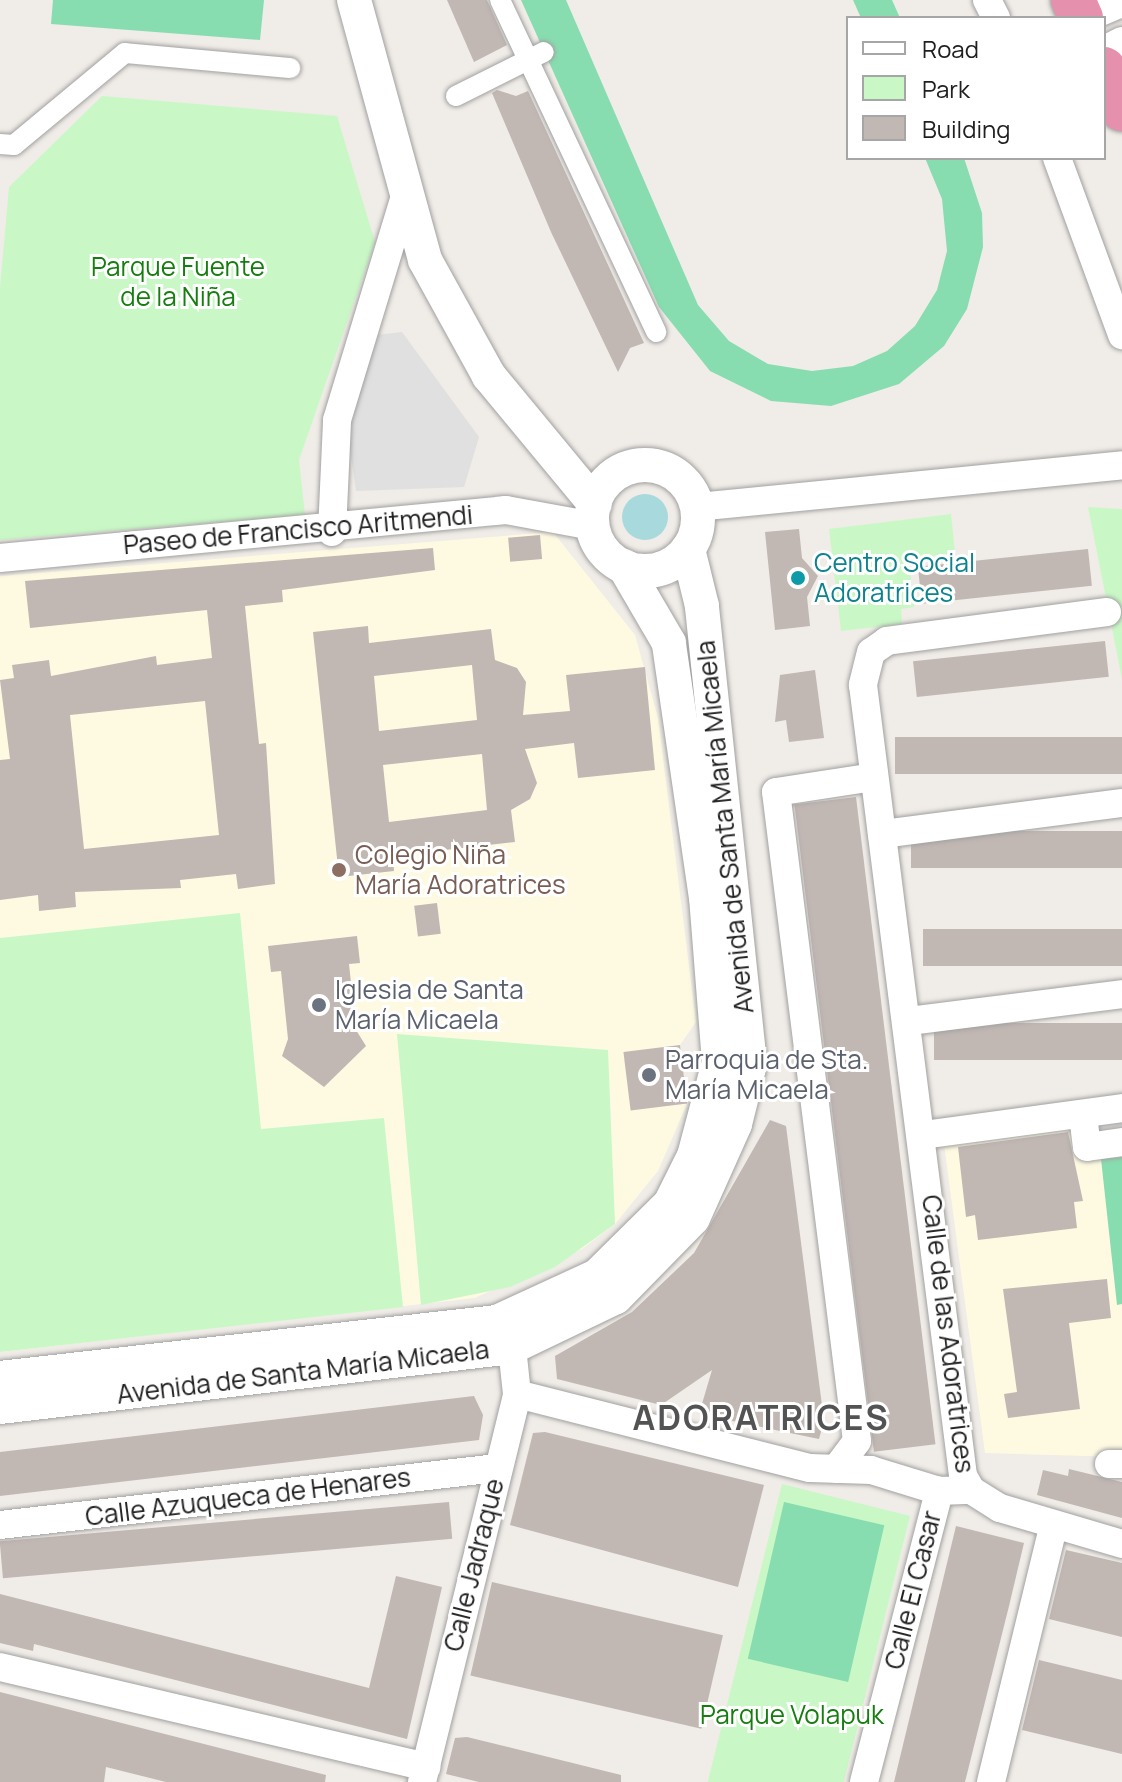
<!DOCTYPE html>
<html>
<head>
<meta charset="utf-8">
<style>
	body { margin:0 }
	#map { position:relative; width:1122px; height:1782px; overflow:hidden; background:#f0ece7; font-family:Manrope,sans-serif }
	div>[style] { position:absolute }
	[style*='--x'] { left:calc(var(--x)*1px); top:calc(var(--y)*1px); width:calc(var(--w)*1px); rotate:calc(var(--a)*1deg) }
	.education>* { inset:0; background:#fefae2 }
	.park>* { inset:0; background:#c9f8c6; transform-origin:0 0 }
	.pitch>* { inset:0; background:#87ddaf; transform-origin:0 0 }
	.parking>* { inset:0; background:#e0e0e0 }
	.water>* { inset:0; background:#a8d9dc }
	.round { border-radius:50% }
	.building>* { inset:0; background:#c1b7b3; transform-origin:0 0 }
	.roads { filter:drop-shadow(0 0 2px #a1a1a1) drop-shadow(0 0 2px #a1a1a1) }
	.pedestrian>* { height:20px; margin:-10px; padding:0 10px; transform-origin:10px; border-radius:10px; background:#fff }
	.minor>* { height:28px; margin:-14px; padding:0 14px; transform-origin:14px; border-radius:14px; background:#fff }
	.tertiary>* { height:34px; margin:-17px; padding:0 17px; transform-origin:17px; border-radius:17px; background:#fff }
	.tertiary>.ring { margin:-17px; padding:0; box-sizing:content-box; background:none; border:34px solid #fff; border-radius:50% }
	.motorway>* { height:44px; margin:-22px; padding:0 22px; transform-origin:22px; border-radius:22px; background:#e591ad }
	.dots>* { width:22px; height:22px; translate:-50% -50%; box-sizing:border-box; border:4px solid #fff; border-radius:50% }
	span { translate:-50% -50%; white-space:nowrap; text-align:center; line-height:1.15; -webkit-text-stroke:6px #fff; paint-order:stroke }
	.park-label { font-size:26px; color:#167d0f }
	.street-label { font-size:26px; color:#202020 }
	.culture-label { font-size:26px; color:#0d838f }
	.left { translate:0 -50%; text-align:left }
	.education-label { font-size:26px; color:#785e54 }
	.worship-label { font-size:26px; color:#5b616d }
	.district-label { font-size:34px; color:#535353; font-weight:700; letter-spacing:2px }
	.legend { position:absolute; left:846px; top:16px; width:260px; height:144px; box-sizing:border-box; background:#fff; border:2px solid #a6a6a6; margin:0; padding:10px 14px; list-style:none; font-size:24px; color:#202020 }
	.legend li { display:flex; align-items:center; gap:16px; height:40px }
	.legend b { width:40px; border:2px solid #a6a6a6 }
</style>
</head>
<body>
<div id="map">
	<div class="education">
		<i style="clip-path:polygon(553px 532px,635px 635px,658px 718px,696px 1022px,680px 1045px,687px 1104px,658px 1171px,615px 1224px,582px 1249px,475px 1298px,0 1352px,0 576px)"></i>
		<i style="clip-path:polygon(1076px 1127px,1122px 1154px,1122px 1457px,985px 1453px,944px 1144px)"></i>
	</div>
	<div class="park">
		<i style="clip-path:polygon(102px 96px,337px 116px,375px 242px,299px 460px,305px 515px,0 540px,0 288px,9px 187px)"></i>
		<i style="clip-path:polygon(1088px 507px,1122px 509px,1122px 679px,1106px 598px)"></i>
		<i style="clip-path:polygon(951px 514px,955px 553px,909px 559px,914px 607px,901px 609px,902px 624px,841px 631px,829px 529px)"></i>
		<i style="clip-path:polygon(240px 913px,261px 1129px,384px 1118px,403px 1307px,0 1352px,0 938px)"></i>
		<i style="clip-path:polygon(397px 1034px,608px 1050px,615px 1224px,555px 1267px,510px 1287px,421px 1305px)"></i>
		<i style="left:782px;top:1484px;width:132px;height:308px;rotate:14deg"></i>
	</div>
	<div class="pitch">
		<i style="clip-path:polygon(53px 0,264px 0,260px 40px,51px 24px)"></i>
		<i style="clip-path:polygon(521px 0,566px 0,698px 305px,729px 341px,768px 364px,812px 371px,853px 366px,887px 351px,915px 326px,937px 290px,947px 251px,942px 199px,925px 158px,964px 158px,982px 213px,983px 247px,967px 309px,944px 346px,899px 384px,831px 406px,771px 401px,710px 371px,659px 307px)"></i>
		<i style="clip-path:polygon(853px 0,892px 0,900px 18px,861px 18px)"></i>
		<i style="clip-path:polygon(1122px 1157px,1122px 1304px,1117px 1305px,1101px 1159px)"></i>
		<i style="left:784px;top:1502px;width:103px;height:161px;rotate:13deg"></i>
	</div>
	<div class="parking">
		<i style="clip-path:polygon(402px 332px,479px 437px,464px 487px,356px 491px,348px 435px,376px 335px)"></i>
	</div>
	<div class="water">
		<i class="round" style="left:622px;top:494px;width:46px;height:46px"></i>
	</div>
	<div class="building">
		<i style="clip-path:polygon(447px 0,487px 0,507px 45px,474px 62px)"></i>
		<i style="clip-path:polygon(497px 90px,516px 96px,528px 91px,644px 343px,630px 348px,618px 372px,551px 232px,492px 93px)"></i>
		<i style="clip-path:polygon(799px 529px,802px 558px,818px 576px,807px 597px,810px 626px,775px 630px,765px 532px)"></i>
		<i style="left:540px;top:535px;width:24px;height:32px;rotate:85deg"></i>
		<i style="clip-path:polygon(evenodd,433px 548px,435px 570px,282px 590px,283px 602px,245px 606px,259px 744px,266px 743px,275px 884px,238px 889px,236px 874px,180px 880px,181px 888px,75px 892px,76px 907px,39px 911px,38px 895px,0 900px,0 760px,10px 759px,0 680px,14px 678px,12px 665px,49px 660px,51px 676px,156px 656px,157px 665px,212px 658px,207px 610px,30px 628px,25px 581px,433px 548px,205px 701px,219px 835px,84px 849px,70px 715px,205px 701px)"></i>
		<i style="left:1088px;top:549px;width:37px;height:171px;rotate:84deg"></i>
		<i style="clip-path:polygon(evenodd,368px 626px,369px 643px,491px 629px,495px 660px,517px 668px,526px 682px,523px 715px,570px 711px,566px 675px,645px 667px,655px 770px,578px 778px,574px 743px,525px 749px,537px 783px,530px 799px,511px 810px,515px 842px,393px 856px,394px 871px,339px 877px,313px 632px,368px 626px,472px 665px,477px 720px,379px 731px,374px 676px,472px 665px,368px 626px,482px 754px,487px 810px,389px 822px,383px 765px,482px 754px)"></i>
		<i style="left:1105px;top:641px;width:36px;height:193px;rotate:84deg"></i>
		<i style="clip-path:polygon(815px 670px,824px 738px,789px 742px,786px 720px,775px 722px,780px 675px)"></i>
		<i style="left:1122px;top:737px;width:37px;height:227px;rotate:90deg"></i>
		<i style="left:856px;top:797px;width:652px;height:62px;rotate:83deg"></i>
		<i style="left:1122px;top:831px;width:37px;height:211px;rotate:90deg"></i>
		<i style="left:437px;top:903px;width:31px;height:23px;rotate:83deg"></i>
		<i style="left:1122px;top:929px;width:37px;height:199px;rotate:90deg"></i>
		<i style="clip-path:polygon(357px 936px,360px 963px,349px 964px,356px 1030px,366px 1046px,324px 1087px,282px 1056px,288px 1039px,281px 971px,271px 972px,268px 946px)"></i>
		<i style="left:1122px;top:1023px;width:37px;height:188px;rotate:90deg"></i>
		<i style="left:680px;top:1045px;width:59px;height:57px;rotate:83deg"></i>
		<i style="clip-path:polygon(770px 1120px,786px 1126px,824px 1421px,819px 1439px,699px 1414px,712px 1370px,661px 1405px,557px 1379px,555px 1356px,632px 1312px,694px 1253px)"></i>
		<i style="clip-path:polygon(1068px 1132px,1083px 1201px,1074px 1202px,1077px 1228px,978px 1240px,975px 1215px,966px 1217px,958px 1147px)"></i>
		<i style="clip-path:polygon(1107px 1279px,1111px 1318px,1069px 1323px,1080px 1409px,1008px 1418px,1004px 1394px,1017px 1392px,1003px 1289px)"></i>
		<i style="clip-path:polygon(474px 1396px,483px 1415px,479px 1440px,0 1496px,0 1452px)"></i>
		<i style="clip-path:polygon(545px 1432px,764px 1485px,738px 1587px,510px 1525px,533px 1433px)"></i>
		<i style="clip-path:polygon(1069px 1469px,1122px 1482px,1122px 1518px,1037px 1495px,1043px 1470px,1068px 1476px)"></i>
		<i style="left:449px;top:1502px;width:37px;height:451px;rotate:85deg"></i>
		<i style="clip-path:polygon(956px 1526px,1024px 1543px,1009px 1606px,965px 1782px,894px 1782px)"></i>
		<i style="clip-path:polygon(1066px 1550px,1122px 1563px,1122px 1637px,1049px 1619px)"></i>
		<i style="clip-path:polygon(396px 1576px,442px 1587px,407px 1739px,34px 1644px,33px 1651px,0 1643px,0 1594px,369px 1688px)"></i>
		<i style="left:492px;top:1582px;width:237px;height:96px;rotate:13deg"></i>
		<i style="clip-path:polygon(1039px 1660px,1122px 1680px,1122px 1754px,1022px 1730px)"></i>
		<i style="clip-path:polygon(0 1692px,326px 1775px,325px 1782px,166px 1782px,106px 1767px,104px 1782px,0 1782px)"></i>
		<i style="clip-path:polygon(467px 1737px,621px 1775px,621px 1782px,479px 1782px,446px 1774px,455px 1738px)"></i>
	</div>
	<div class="roads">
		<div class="pedestrian">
			<i style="--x:500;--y:0;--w:367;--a:64.8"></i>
			<i style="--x:456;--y:96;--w:98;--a:-26.6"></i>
			<i style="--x:0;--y:144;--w:14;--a:4"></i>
			<i style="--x:14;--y:145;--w:144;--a:-39.7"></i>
			<i style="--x:125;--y:53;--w:166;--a:5.2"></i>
		</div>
		<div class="minor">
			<i style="--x:987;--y:0;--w:20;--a:63"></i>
			<i style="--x:1086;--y:18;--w:39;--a:-23"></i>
			<i style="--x:1104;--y:50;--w:20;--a:-27"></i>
			<i style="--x:1057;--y:158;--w:189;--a:69.8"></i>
			<i style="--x:697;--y:507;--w:427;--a:-5.6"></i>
			<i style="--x:332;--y:532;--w:112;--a:-87.4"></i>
			<i style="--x:337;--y:420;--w:234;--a:-73.1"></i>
			<i style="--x:0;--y:558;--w:508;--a:-5.42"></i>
			<i style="--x:506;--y:510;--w:88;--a:10.4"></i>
			<i style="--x:1107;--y:612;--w:222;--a:172.5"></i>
			<i style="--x:887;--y:641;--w:19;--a:145"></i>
			<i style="--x:871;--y:652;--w:34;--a:104"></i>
			<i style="--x:863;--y:685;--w:797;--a:82.79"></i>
			<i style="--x:963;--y:1476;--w:16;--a:60"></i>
			<i style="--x:971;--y:1490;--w:34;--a:32"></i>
			<i style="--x:1000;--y:1508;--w:127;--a:16.4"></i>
			<i style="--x:882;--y:834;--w:242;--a:-7.4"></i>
			<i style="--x:909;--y:1021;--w:215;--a:-7.2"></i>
			<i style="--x:1083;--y:1115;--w:32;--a:83"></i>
			<i style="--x:1087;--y:1147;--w:35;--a:-8"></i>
			<i style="--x:923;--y:1135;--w:201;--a:-7.7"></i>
			<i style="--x:517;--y:1394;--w:302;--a:14.2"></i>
			<i style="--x:810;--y:1468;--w:61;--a:1.9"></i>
			<i style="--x:871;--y:1470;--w:71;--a:17.2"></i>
			<i style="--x:939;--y:1491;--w:32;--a:-2"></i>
			<i style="--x:1109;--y:1464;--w:13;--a:0"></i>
			<i style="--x:836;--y:1469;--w:35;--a:-53"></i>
			<i style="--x:857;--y:1441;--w:654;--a:-97.11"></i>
			<i style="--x:776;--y:792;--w:99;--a:-8.7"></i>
			<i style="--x:0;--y:1525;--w:500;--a:-6.54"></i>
			<i style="--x:0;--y:1667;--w:438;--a:13.2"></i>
			<i style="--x:422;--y:1782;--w:399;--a:-76.2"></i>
			<i style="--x:517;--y:1394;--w:47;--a:-96.1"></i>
			<i style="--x:864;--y:1782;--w:301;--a:-75.5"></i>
			<i style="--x:991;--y:1782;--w:262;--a:-76.3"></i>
		</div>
		<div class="tertiary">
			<i style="--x:354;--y:0;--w:270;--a:74.7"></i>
			<i style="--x:425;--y:260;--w:132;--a:61.1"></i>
			<i style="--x:489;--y:376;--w:166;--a:50.4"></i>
			<i class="ring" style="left:592px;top:465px;width:72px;height:72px"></i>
			<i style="--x:0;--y:1378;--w:500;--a:-6.43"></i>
			<i style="--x:497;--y:1322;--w:110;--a:-24.7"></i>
			<i style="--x:597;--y:1276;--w:103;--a:-44.6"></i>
			<i style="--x:670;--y:1204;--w:54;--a:-63.4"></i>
			<i style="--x:694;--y:1156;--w:97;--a:-75.1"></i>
			<i style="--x:719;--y:1062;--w:165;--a:-94.5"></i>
			<i style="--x:706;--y:898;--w:258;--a:-98.3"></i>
			<i style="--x:669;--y:643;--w:89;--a:-120.3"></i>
			<i style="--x:0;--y:1407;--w:516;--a:-6.68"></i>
			<i style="--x:512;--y:1347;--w:115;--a:-25.7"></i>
			<i style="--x:616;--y:1297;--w:110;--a:-45.7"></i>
			<i style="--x:693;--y:1218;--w:103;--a:-65.9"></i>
			<i style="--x:735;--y:1124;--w:62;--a:-76"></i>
			<i style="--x:750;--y:1064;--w:461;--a:-96"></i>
			<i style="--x:702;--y:606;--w:59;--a:-103.8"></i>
		</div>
		<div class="motorway">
			<i style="--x:1073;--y:0;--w:20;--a:66"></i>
			<i style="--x:1104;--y:69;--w:44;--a:65.8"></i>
		</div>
	</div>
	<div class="dots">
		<i style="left:798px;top:578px;background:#0f9aa8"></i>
		<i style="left:339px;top:870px;background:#8d6e63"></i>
		<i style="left:319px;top:1005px;background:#6b7280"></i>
		<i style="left:649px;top:1075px;background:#6b7280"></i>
	</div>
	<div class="park-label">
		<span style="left:178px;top:282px">Parque Fuente<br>de la Niña</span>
		<span style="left:792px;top:1715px">Parque Volapuk</span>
	</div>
	<div class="street-label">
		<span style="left:298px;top:530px;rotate:-5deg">Paseo de Francisco Aritmendi</span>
		<span style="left:725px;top:827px;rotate:-96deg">Avenida de Santa María Micaela</span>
		<span style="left:948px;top:1334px;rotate:83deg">Calle de las Adoratrices</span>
		<span style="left:303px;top:1372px;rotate:-7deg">Avenida de Santa María Micaela</span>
		<span style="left:248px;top:1497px;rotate:-7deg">Calle Azuqueca de Henares</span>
		<span style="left:474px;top:1565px;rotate:-76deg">Calle Jadraque</span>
		<span style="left:913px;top:1590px;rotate:-76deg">Calle El Casar</span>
	</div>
	<div class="culture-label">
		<span class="left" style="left:814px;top:578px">Centro Social<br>Adoratrices</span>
	</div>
	<div class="education-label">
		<span class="left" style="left:355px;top:870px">Colegio Niña<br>María Adoratrices</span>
	</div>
	<div class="worship-label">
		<span class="left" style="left:335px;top:1005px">Iglesia de Santa<br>María Micaela</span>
		<span class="left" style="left:665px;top:1075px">Parroquia de Sta.<br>María Micaela</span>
	</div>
	<div class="district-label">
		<span style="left:761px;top:1418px">ADORATRICES</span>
	</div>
	<ul class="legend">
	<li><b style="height:10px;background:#fff"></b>Road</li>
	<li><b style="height:22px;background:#c9f8c6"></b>Park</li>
	<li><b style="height:22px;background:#c1b7b3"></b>Building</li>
	</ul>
</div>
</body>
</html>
